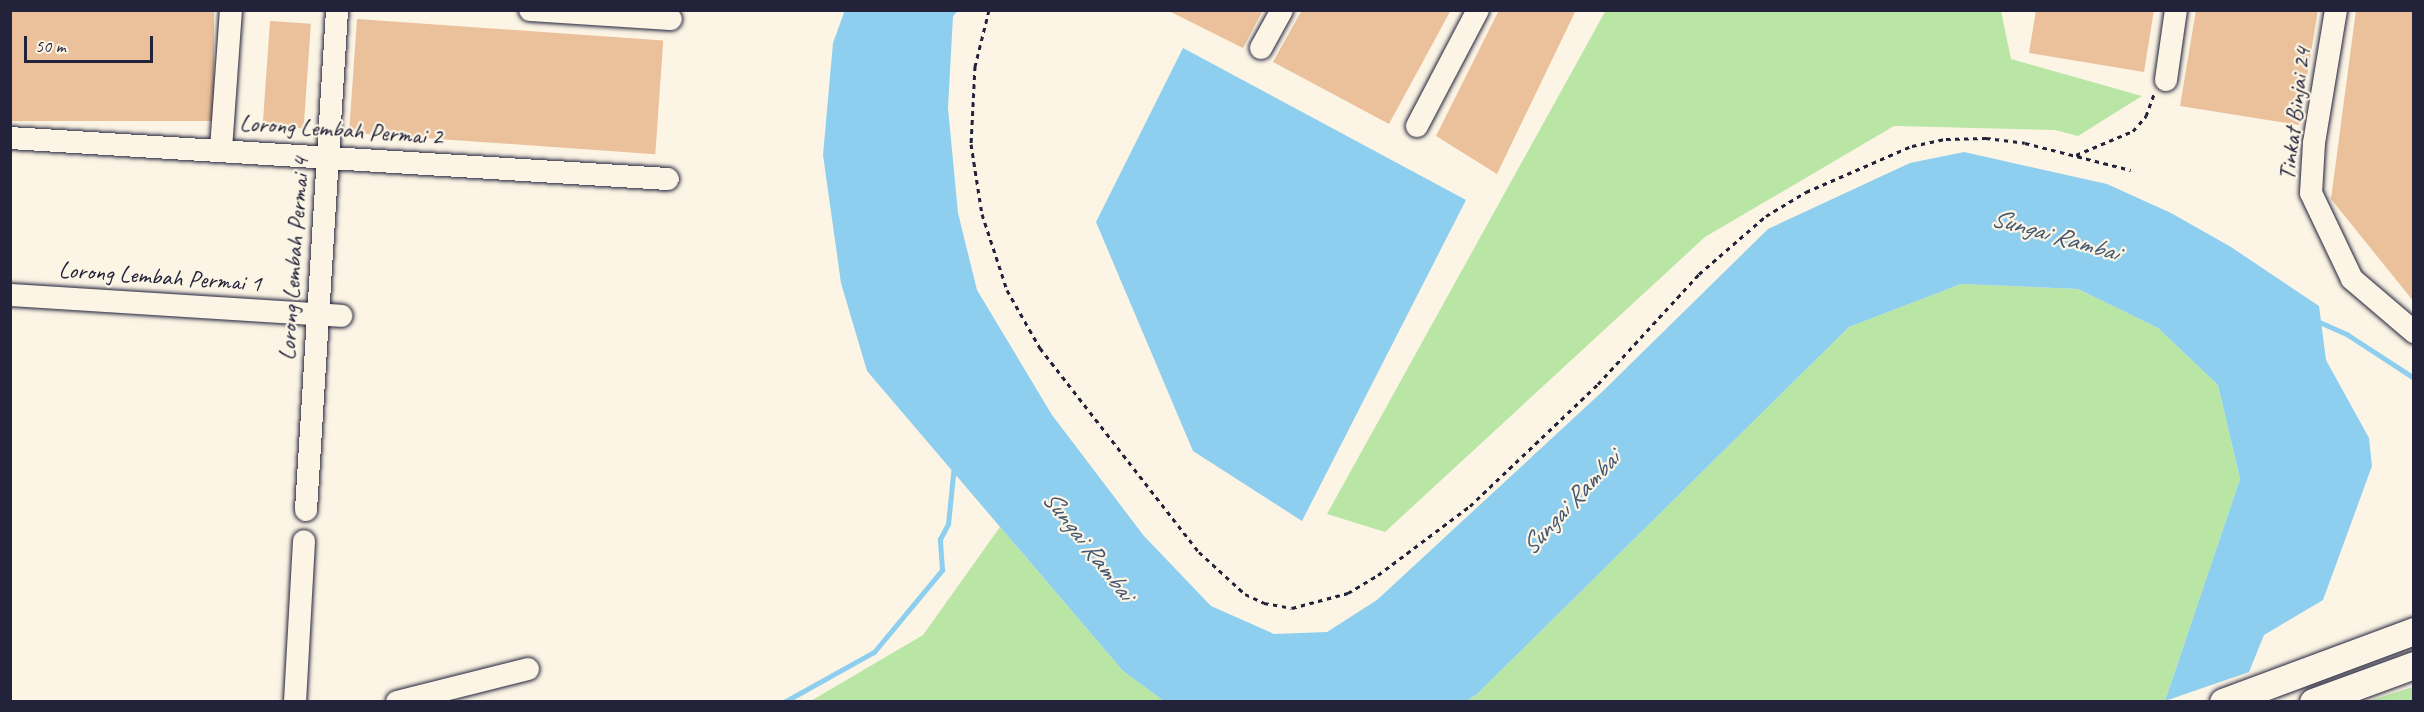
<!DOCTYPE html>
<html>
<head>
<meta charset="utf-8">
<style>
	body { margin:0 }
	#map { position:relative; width:2424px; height:712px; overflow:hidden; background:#fcf5e5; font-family:Caveat,sans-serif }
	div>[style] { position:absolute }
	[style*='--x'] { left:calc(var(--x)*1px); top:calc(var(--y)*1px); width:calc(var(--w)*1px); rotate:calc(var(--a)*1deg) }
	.green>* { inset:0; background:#b9e6a4 }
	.water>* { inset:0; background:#8eceef }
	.stream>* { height:5px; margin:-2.5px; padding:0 2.5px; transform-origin:2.5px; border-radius:2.5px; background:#8eceef }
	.building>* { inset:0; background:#ebc19b; transform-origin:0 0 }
	.path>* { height:3px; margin-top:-1.5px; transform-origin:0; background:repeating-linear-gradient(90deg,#22223b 0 4.5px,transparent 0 9px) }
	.roads { filter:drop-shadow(0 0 2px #22223b) drop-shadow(0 0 2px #22223b) }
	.minor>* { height:22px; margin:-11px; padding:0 11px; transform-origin:11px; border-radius:11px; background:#fcf5e5 }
	.major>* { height:27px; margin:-13.5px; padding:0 13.5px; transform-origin:13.5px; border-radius:13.5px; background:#fcf5e5 }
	span { translate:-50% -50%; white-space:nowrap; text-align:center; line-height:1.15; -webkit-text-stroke:4.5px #fcf5e5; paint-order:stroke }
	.street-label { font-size:24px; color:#22223b }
	.water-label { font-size:26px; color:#425671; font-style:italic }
	.frame { position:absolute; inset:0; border:12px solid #22223b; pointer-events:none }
	.scale { position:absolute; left:24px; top:36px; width:129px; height:27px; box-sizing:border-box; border:3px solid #22223b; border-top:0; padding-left:8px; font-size:18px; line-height:21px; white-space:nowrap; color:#22223b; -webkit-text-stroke:4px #fcf5e5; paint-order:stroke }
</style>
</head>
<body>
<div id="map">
	<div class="green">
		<i style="clip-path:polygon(1606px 10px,2001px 11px,2011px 59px,2142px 96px,2078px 136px,2055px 130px,1894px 126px,1705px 237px,1385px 532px,1327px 514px)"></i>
		<i style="clip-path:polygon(1961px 284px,2078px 289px,2158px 328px,2218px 385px,2240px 479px,2165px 701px,1464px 702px,1476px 695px,1849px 327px)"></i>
		<i style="clip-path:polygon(1000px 527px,1123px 671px,1164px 701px,809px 702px,923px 635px)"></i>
		<i style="clip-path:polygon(2413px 687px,2413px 701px,2368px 701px)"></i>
	</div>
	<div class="water">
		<i style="clip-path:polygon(845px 10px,958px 11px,953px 16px,948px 108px,958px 213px,977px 290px,1052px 415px,1144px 536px,1211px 606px,1274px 634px,1327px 632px,1377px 600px,1604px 390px,1768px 229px,1910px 163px,1964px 152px,2107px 184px,2171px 213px,2231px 247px,2319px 306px,2326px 360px,2369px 438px,2372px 466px,2323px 600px,2264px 635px,2249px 672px,2165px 701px,2240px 479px,2218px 385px,2158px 328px,2078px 289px,1961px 284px,1849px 327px,1476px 695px,1464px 702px,1164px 701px,1123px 671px,867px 371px,841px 283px,823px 155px,833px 43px)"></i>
		<i style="clip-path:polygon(1183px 48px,1466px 200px,1302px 521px,1193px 451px,1096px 222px)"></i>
	</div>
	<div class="stream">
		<i style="--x:2317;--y:321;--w:34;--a:24"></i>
		<i style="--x:2348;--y:335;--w:79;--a:33.1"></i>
		<i style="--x:784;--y:702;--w:103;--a:-29.1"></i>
		<i style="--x:874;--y:652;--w:107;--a:-50.3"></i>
		<i style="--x:942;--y:570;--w:31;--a:-94"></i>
		<i style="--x:940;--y:539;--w:17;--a:-62"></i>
		<i style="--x:948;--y:524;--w:59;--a:-84.2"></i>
	</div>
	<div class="building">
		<i style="left:10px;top:10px;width:204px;height:111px"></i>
		<i style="clip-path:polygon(1167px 10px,1263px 10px,1243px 48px)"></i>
		<i style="clip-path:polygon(1302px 10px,1451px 10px,1389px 124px,1273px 62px)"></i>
		<i style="clip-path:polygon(1499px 10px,1576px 10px,1497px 174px,1436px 136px)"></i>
		<i style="clip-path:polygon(2036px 10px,2154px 10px,2144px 72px,2029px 53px)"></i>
		<i style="clip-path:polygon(2196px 10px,2318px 10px,2299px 125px,2180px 106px)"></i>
		<i style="clip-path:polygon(2356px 10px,2414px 10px,2414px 302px,2331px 199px)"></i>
		<i style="left:357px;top:19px;width:307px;height:114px;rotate:4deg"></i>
		<i style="left:270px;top:21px;width:41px;height:105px;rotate:4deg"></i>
	</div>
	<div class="path">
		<i style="--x:989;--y:10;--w:58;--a:104"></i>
		<i style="--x:975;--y:66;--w:78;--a:92.9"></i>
		<i style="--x:971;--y:144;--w:71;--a:81.1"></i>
		<i style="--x:982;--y:214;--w:80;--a:71.8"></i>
		<i style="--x:1007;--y:290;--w:67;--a:60.4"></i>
		<i style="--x:1040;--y:348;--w:259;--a:52.1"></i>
		<i style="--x:1199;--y:552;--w:62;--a:42.4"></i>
		<i style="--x:1245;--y:594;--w:21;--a:25"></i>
		<i style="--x:1264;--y:603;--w:28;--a:10"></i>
		<i style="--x:1292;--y:608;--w:58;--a:-15"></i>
		<i style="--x:1348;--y:593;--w:35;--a:-31"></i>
		<i style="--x:1378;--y:575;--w:115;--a:-36.9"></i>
		<i style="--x:1470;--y:506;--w:177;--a:-43.6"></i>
		<i style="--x:1598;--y:384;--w:149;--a:-47.4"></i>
		<i style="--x:1699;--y:274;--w:89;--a:-40.9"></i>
		<i style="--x:1766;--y:216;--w:47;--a:-31"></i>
		<i style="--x:1806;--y:192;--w:116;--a:-23.5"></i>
		<i style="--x:1912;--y:146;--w:35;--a:-12"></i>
		<i style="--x:1946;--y:139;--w:40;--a:-1.4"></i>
		<i style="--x:1986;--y:138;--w:39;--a:7"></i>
		<i style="--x:2025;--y:143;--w:109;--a:14.3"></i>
		<i style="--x:2076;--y:155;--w:62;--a:-22.8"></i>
		<i style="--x:2133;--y:131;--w:20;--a:-49"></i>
		<i style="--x:2146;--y:116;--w:23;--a:-70"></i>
	</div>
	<div class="roads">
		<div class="minor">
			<i style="--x:530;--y:10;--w:141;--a:3.7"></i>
			<i style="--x:2336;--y:10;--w:135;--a:99.4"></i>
			<i style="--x:2314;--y:143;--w:50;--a:93.4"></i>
			<i style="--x:2311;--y:193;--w:95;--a:64.5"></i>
			<i style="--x:2352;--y:279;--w:82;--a:40.5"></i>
			<i style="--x:1261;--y:48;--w:43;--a:-61.1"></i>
			<i style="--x:2166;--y:80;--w:71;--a:-81.9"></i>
			<i style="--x:1417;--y:126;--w:131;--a:-62.3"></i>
			<i style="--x:10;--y:138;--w:659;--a:3.57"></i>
			<i style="--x:221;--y:149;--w:139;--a:-85.9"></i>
			<i style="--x:10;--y:295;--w:332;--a:3.6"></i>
			<i style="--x:306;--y:510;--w:501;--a:-86.45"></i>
			<i style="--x:295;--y:702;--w:161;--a:-86.8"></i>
			<i style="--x:397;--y:702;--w:135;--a:-14.1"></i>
		</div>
		<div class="major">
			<i style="--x:2223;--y:702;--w:204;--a:-20.4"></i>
			<i style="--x:2313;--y:702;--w:108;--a:-20.1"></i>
		</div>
	</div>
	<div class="street-label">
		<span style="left:2295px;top:114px;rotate:-83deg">Tinkat Binjai 24</span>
		<span style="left:341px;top:130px;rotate:4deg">Lorong Lembah Permai 2</span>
		<span style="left:294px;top:259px;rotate:-86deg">Lorong Lembah Permai 4</span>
		<span style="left:160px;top:277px;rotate:4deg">Lorong Lembah Permai 1</span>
	</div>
	<div class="water-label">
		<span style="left:2055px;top:235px;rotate:16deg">Sungai Rambai</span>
		<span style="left:1570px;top:503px;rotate:-47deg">Sungai Rambai</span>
		<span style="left:1088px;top:545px;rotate:52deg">Sungai Rambai</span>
	</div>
	<div class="frame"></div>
	<div class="scale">50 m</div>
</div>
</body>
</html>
